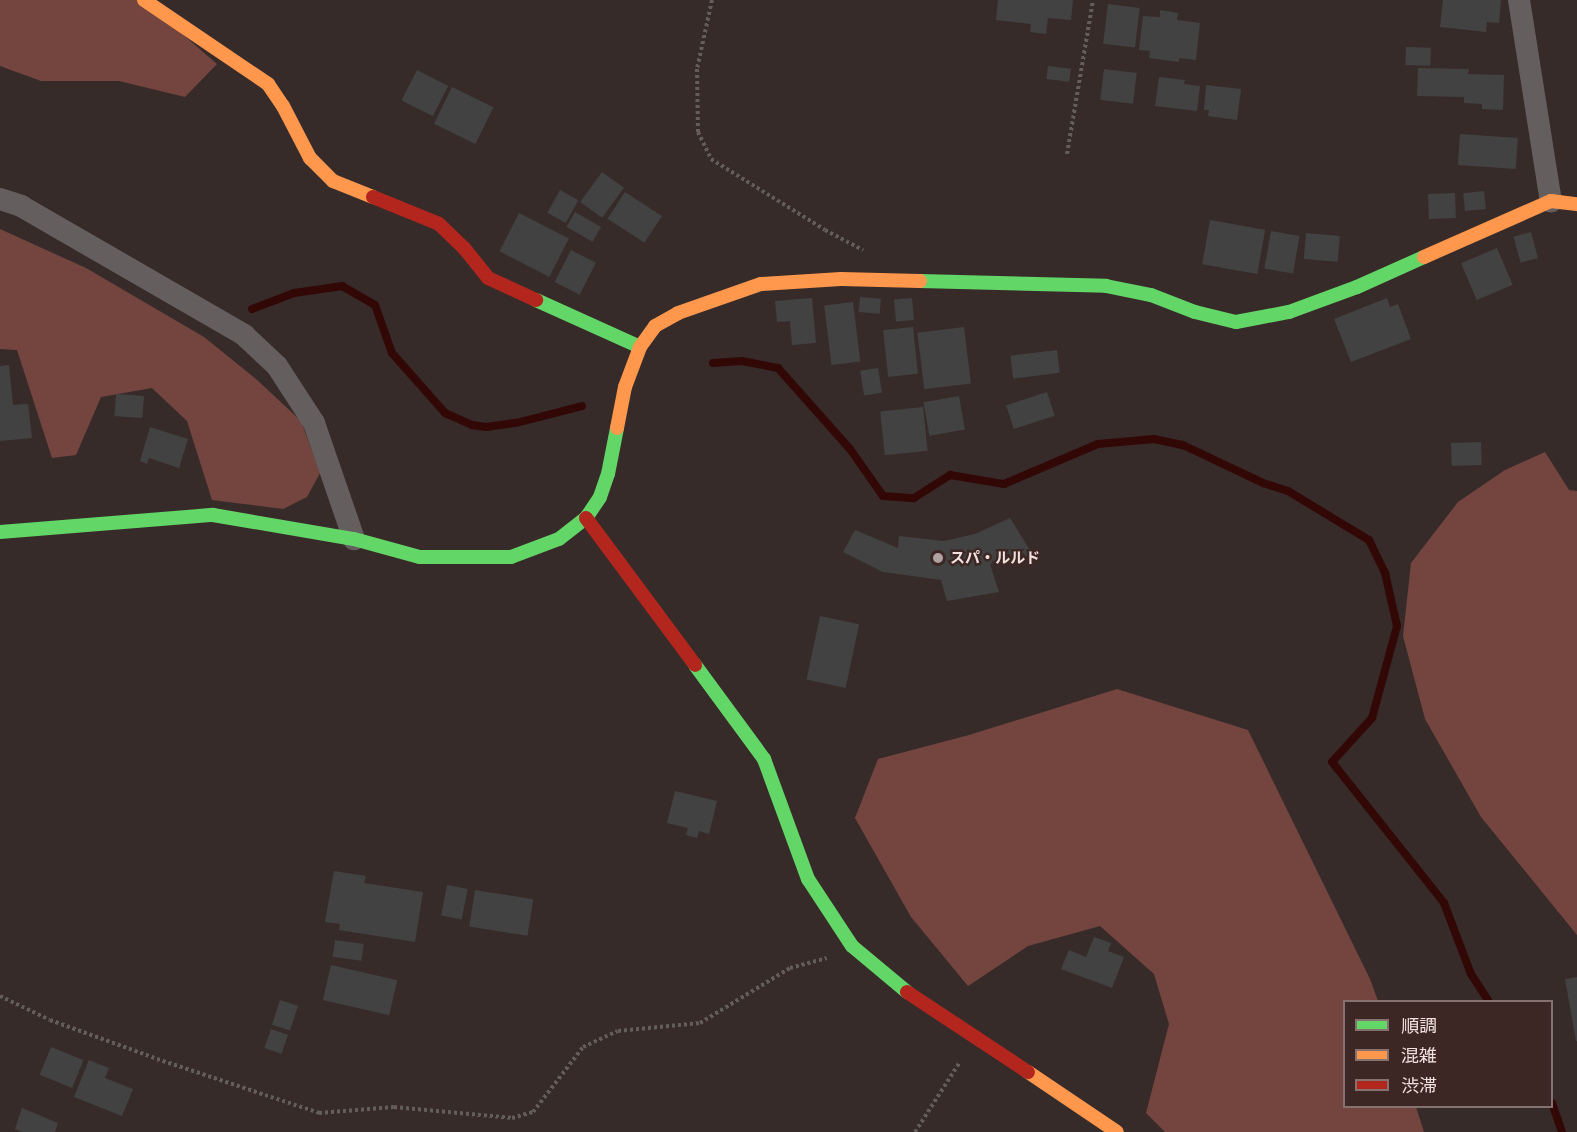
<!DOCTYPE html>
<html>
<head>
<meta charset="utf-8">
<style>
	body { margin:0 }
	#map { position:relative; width:1577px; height:1132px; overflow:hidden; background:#372b2a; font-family:"Titillium Web","Noto Sans JP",sans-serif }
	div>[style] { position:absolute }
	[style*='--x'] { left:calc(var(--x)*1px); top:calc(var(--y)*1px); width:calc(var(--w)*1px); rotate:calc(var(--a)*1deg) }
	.forest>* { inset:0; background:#74453f }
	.stream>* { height:8px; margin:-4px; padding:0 4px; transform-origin:4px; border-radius:4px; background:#320807 }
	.building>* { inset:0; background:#424242; transform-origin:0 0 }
	.path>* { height:4px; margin-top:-2px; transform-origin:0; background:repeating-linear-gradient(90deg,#635d5c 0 3px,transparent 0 6px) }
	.street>* { height:22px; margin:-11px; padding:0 11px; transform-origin:11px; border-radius:11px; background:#645f5e }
	.fast>* { height:14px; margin:-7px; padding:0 7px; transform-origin:7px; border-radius:7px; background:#63d668 }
	.slow>* { height:14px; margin:-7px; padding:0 7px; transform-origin:7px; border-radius:7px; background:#ff974d }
	.jam>* { height:14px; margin:-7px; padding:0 7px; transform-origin:7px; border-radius:7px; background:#b3261e }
	.dots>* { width:16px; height:16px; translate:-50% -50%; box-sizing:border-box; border:3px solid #3d2724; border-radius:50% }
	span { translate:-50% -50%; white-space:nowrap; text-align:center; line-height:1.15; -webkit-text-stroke:5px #3d2724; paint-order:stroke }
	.poi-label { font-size:15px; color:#f0e1df; font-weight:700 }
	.left { translate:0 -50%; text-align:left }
	.legend { position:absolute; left:1343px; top:1000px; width:210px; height:108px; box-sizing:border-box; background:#3d2724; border:2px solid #85716f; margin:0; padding:8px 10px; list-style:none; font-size:18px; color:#f0e1df }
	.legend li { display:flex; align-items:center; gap:12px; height:30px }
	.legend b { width:30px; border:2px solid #85716f }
</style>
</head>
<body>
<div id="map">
	<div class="forest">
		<i style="clip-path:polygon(0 0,143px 0,217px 64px,185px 97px,119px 81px,41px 81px,0 66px)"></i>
		<i style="clip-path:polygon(0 229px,86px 268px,204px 337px,256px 379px,301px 421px,320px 473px,307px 497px,283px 509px,212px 500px,187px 421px,152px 388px,101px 397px,76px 455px,52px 458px,17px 350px,0 349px)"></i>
		<i style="clip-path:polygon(1545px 452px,1569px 490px,1577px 491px,1577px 935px,1481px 817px,1425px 719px,1403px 636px,1411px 563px,1458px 502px,1505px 470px)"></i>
		<i style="clip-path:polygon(1117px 689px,1248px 730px,1370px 979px,1378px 1001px,1344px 1002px,1344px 1106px,1416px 1107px,1424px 1132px,1165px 1132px,1146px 1113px,1169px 1024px,1154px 974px,1100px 926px,1028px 946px,968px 986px,911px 917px,855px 818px,878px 759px,969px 735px)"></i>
	</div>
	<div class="stream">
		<i style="--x:252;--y:309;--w:45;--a:-20.9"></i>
		<i style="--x:294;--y:293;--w:49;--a:-8.3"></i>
		<i style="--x:342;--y:286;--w:38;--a:30"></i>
		<i style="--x:375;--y:305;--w:51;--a:70.5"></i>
		<i style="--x:392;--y:353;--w:80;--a:48.5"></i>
		<i style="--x:445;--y:413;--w:30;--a:24"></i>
		<i style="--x:472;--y:425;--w:14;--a:8"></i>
		<i style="--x:486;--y:427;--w:30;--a:-8"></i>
		<i style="--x:516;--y:423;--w:68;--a:-14.4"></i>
		<i style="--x:713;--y:363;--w:29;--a:-4"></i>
		<i style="--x:742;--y:361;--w:37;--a:11"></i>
		<i style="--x:778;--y:368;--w:108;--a:48.4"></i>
		<i style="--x:850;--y:449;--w:57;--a:54.9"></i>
		<i style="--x:883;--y:496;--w:31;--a:4"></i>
		<i style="--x:914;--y:498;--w:43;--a:-32.6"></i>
		<i style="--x:950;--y:475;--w:55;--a:9.5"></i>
		<i style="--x:1004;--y:484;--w:102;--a:-23.1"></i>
		<i style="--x:1098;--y:444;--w:56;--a:-5.1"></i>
		<i style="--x:1154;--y:439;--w:30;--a:12"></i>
		<i style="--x:1183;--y:445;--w:89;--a:25.4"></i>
		<i style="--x:1263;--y:483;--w:26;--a:18"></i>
		<i style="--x:1288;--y:491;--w:95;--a:31.2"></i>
		<i style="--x:1369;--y:540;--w:37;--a:64"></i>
		<i style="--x:1385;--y:573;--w:54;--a:77.2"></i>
		<i style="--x:1397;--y:626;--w:95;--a:105.2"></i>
		<i style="--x:1372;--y:718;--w:59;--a:132.3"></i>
		<i style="--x:1332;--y:762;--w:180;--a:51.5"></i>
		<i style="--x:1444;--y:903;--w:76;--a:69.2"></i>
		<i style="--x:1471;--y:974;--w:33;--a:57"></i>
		<i style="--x:1552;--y:1103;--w:31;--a:71"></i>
	</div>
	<div class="building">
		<i style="clip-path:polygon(998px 0,1073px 0,1071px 20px,1048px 18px,1046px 34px,1030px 32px,1031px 24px,996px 20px)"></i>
		<i style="clip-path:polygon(1443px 0,1501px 0,1499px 23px,1487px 22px,1486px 32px,1440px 27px)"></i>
		<i style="left:1108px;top:4px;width:32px;height:40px;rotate:7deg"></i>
		<i style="clip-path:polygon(1160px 10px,1178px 13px,1177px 20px,1200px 23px,1196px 60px,1179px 58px,1179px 62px,1149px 58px,1150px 51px,1139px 50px,1143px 16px,1160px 17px)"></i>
		<i style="left:1406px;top:47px;width:25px;height:18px;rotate:2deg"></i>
		<i style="left:1048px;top:66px;width:23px;height:13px;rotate:7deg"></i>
		<i style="clip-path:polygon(1418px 68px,1469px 69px,1468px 74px,1504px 75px,1503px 110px,1482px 109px,1482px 104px,1464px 103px,1464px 97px,1417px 96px)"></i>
		<i style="left:1104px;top:69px;width:33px;height:31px;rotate:7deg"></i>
		<i style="left:417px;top:70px;width:35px;height:34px;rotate:27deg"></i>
		<i style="clip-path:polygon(1159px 77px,1185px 80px,1184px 84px,1200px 86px,1197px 111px,1155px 106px)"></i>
		<i style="clip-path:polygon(1206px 85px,1241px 89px,1237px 120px,1208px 116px,1209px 110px,1204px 110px)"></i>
		<i style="left:452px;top:87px;width:46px;height:41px;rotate:26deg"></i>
		<i style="left:1460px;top:134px;width:58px;height:31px;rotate:4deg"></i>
		<i style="left:602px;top:172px;width:27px;height:37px;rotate:36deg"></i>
		<i style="left:560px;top:190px;width:21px;height:26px;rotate:29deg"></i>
		<i style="left:1484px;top:191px;width:18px;height:21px;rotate:84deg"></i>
		<i style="left:625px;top:192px;width:44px;height:32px;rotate:33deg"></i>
		<i style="left:1455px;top:193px;width:25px;height:27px;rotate:88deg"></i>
		<i style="left:575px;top:212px;width:30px;height:17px;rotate:30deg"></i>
		<i style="left:519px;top:213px;width:56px;height:43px;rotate:27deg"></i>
		<i style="left:1210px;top:220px;width:56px;height:45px;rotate:10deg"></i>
		<i style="left:1271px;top:231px;width:29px;height:38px;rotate:10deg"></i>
		<i style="left:1531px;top:232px;width:27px;height:18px;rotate:75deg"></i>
		<i style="left:1306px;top:233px;width:34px;height:26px;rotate:5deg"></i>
		<i style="left:1497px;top:248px;width:40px;height:39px;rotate:67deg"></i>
		<i style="left:571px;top:250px;width:28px;height:36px;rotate:27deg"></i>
		<i style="left:860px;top:297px;width:21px;height:15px;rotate:5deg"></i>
		<i style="clip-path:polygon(812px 298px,816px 343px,792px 345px,790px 321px,777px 322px,775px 301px)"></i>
		<i style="left:912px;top:298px;width:22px;height:18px;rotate:85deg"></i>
		<i style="clip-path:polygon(1387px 298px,1390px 307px,1398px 304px,1411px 339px,1351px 362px,1334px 319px)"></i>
		<i style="left:853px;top:302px;width:60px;height:29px;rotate:83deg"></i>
		<i style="left:913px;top:327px;width:47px;height:30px;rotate:84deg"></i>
		<i style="left:964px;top:327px;width:57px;height:47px;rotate:83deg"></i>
		<i style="left:1057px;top:350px;width:23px;height:47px;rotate:83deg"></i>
		<i style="clip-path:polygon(9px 365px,13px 405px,28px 404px,32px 438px,0 441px,0 366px)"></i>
		<i style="left:878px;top:368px;width:25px;height:18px;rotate:81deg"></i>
		<i style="left:1047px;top:392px;width:25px;height:43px;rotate:72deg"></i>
		<i style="left:116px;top:394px;width:28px;height:22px;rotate:4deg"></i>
		<i style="left:959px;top:396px;width:34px;height:36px;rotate:80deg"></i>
		<i style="left:923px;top:407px;width:44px;height:43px;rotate:84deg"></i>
		<i style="clip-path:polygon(150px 427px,188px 439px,179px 468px,149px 458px,147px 464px,140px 461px)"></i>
		<i style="left:1481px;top:442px;width:23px;height:30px;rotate:88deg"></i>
		<i style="clip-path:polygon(1010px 518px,1033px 555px,990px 564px,999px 592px,947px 601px,941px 580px,883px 572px,843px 552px,855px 530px,898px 548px,899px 536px,944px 541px,975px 534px)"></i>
		<i style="left:820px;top:616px;width:40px;height:65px;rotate:12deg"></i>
		<i style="clip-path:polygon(675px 791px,717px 801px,709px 834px,699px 831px,697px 838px,686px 835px,688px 828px,667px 823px)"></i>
		<i style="clip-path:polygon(334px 871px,366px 876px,364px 883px,423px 892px,415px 942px,339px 930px,340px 924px,325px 922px)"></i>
		<i style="left:447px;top:885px;width:21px;height:31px;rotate:11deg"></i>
		<i style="left:475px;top:890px;width:59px;height:37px;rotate:9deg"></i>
		<i style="clip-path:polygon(1094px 937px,1111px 943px,1108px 951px,1124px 957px,1112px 988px,1061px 969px,1069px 950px,1086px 957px)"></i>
		<i style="left:335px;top:940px;width:29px;height:17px;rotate:8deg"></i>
		<i style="left:331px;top:965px;width:68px;height:36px;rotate:13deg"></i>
		<i style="clip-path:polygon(1577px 977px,1577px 1041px,1576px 1041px,1565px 979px)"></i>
		<i style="left:280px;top:1000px;width:19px;height:26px;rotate:18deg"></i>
		<i style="left:271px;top:1029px;width:18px;height:20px;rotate:19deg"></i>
		<i style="left:51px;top:1047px;width:35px;height:30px;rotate:22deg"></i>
		<i style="clip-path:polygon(89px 1060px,109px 1068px,105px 1078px,133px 1089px,122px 1116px,74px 1097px)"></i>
		<i style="clip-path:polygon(22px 1108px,58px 1123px,55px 1132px,22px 1132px,15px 1129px)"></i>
	</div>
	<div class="path">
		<i style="--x:712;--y:0;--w:71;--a:102.3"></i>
		<i style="--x:697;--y:69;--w:63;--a:89.1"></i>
		<i style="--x:698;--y:132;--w:30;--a:64"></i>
		<i style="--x:711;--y:159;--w:134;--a:31.9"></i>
		<i style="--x:825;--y:230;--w:43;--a:27.8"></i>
		<i style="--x:1067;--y:154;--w:156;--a:-80.4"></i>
		<i style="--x:0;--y:996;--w:55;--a:25.6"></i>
		<i style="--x:50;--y:1020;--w:114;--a:20"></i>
		<i style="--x:157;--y:1059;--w:171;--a:18.4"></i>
		<i style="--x:319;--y:1113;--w:75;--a:-4.6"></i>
		<i style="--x:394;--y:1107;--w:119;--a:5.3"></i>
		<i style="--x:512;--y:1118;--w:22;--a:-16"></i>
		<i style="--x:533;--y:1112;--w:82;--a:-52.4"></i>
		<i style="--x:583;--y:1047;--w:38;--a:-25"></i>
		<i style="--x:618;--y:1031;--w:82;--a:-5.6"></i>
		<i style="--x:700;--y:1023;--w:105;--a:-31.4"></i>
		<i style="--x:790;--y:968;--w:38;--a:-15"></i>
		<i style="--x:915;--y:1132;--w:83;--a:-57.3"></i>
	</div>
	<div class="street">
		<i style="--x:1519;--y:0;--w:204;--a:81"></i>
		<i style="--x:0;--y:199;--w:22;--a:18"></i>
		<i style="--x:21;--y:206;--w:258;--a:30"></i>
		<i style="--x:244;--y:335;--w:45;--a:43.2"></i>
		<i style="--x:277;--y:366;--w:68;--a:57"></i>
		<i style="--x:314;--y:423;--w:123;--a:71"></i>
	</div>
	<div class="fast">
		<i style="--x:920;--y:281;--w:186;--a:1.5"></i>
		<i style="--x:1106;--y:286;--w:46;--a:11.3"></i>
		<i style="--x:1151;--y:295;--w:47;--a:21.1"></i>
		<i style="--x:1195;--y:312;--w:42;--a:13.7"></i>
		<i style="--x:1236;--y:322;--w:54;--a:-10.7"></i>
		<i style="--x:1289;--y:312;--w:72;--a:-20.2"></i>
		<i style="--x:1357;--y:287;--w:73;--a:-24.1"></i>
		<i style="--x:536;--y:300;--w:114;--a:24.3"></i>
		<i style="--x:0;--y:532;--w:214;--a:-4.6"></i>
		<i style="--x:213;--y:515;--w:143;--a:9.7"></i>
		<i style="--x:354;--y:539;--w:68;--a:15.3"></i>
		<i style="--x:420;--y:557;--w:91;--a:0"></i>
		<i style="--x:511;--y:557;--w:51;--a:-20.6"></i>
		<i style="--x:559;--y:539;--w:34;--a:-38"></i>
		<i style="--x:586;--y:518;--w:25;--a:-56"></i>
		<i style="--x:600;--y:497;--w:24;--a:-71"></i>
		<i style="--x:608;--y:474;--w:47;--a:-78.9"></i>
		<i style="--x:695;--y:665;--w:117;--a:53.7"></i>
		<i style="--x:764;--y:759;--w:128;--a:69.9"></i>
		<i style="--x:808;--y:879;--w:80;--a:56.7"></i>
		<i style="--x:852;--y:946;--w:72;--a:39.9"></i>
	</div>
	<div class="slow">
		<i style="--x:144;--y:0;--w:150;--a:34.1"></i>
		<i style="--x:268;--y:84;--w:27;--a:56"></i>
		<i style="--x:283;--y:106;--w:59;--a:62.6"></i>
		<i style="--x:310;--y:158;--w:33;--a:45"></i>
		<i style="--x:333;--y:181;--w:43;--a:21.8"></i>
		<i style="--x:1424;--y:257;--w:139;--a:-23.8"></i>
		<i style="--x:1551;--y:201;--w:26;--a:7"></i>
		<i style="--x:617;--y:428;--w:42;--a:-79"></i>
		<i style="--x:625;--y:387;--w:43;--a:-69.4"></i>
		<i style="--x:640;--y:347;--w:26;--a:-54"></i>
		<i style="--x:655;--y:326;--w:26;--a:-29"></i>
		<i style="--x:678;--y:313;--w:88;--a:-19.3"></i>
		<i style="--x:761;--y:284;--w:80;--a:-3.6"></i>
		<i style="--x:841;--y:279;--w:79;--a:1.5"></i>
		<i style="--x:1028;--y:1072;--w:107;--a:34"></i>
	</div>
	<div class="jam">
		<i style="--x:373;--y:197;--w:71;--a:22.2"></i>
		<i style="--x:439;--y:224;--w:35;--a:44"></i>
		<i style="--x:464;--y:248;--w:38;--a:51"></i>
		<i style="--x:488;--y:278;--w:53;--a:24.6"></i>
		<i style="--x:586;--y:518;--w:183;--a:53.4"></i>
		<i style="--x:907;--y:992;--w:145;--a:33.5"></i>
	</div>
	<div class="dots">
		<i style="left:938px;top:558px;background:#afa1a0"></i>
	</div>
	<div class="poi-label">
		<span class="left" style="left:950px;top:558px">スパ・ルルド</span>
	</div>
	<ul class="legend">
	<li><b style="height:8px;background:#63d668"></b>順調</li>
	<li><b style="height:8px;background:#ff974d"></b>混雑</li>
	<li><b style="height:8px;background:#b3261e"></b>渋滞</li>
	</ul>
</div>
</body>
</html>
